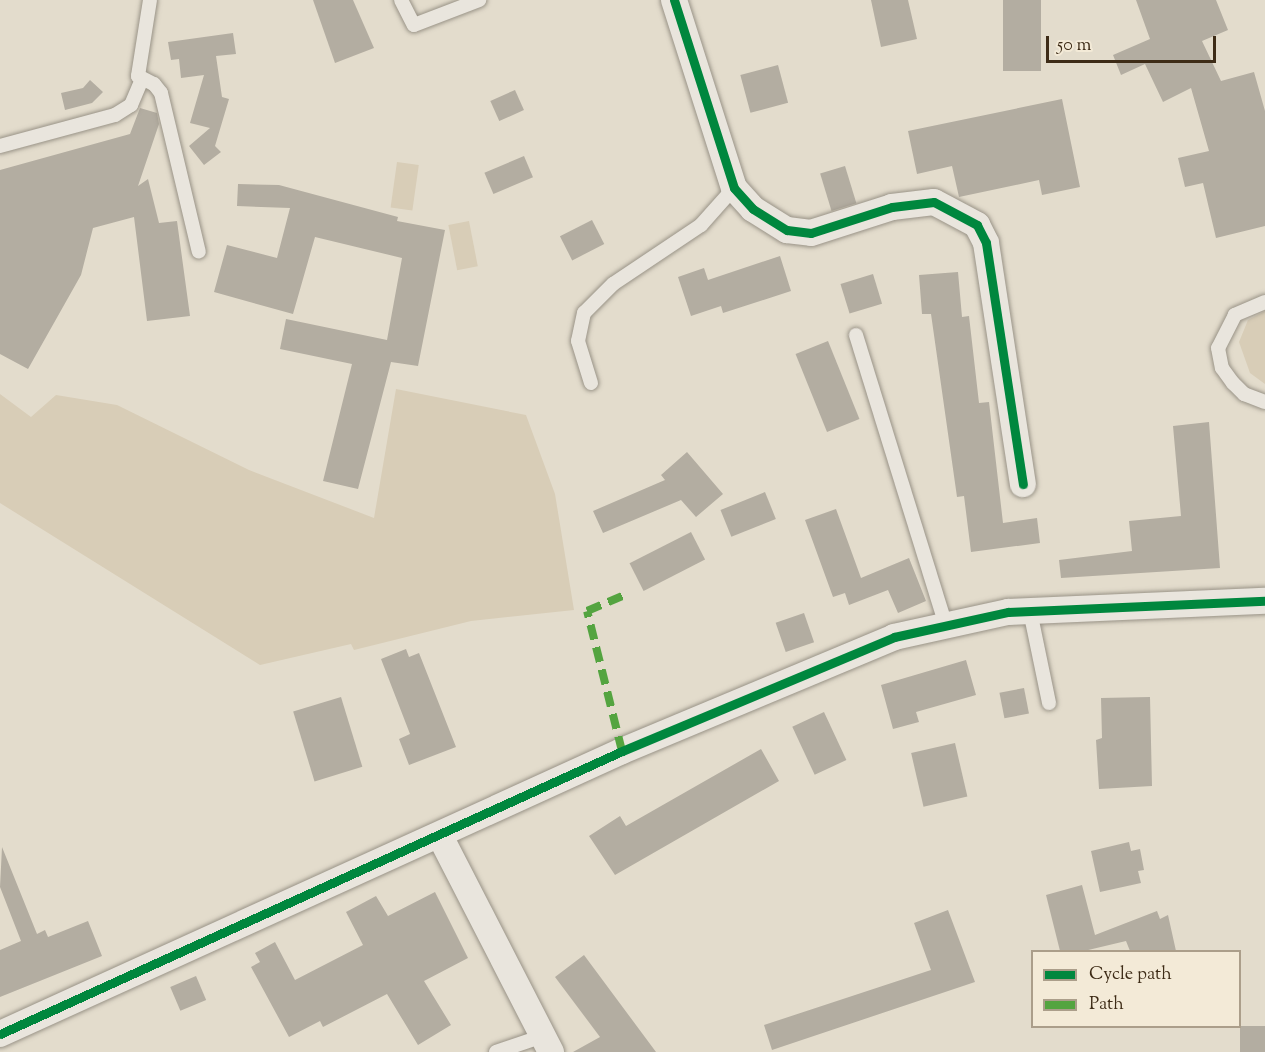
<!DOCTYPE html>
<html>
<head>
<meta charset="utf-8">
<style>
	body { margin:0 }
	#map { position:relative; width:1265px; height:1052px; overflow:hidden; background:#e3dccc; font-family:"Sorts Mill Goudy",serif }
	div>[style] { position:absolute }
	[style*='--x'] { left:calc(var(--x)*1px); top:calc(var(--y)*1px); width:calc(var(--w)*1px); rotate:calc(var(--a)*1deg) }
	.green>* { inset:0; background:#d8cdb7; transform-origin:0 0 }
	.building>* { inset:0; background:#b3ada1; transform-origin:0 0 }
	.roads { filter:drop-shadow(0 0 2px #999387) drop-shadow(0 0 2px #999387) }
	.lane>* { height:14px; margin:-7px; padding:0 7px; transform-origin:7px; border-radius:7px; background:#e9e5dd }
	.street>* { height:26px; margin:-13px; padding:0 13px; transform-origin:13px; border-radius:13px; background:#e9e5dd }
	.quiet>* { height:8px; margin-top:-4px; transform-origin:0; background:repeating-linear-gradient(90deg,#54a440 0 15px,transparent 0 23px) }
	.cycleway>* { height:9px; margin:-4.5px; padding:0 4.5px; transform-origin:4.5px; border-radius:4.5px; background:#00873e }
	span { translate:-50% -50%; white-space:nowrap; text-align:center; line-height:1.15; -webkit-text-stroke:4.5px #f3ead7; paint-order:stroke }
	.legend { position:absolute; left:1031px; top:950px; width:210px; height:78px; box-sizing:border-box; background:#f3ead7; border:2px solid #ab9e8a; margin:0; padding:8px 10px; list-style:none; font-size:18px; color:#3e2c17 }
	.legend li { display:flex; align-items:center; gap:12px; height:30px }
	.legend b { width:30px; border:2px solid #ab9e8a }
	.scale { position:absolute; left:1046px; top:36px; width:170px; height:27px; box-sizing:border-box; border:3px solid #3e2c17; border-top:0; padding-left:8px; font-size:18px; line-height:21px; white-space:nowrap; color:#3e2c17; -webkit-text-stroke:4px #f3ead7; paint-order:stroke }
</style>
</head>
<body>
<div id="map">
	<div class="green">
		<i style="left:397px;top:162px;width:22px;height:46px;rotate:8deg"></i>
		<i style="left:469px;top:221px;width:46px;height:21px;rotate:79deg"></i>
		<i style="clip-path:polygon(1265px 311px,1265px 384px,1250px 373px,1239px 342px,1248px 320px)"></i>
		<i style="clip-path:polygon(396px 389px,526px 415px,555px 494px,574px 610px,471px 621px,354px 650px,351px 644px,260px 665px,0 503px,0 394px,31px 417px,56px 395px,117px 405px,249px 470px,374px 518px)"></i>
	</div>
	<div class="building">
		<i style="clip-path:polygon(313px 0,353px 0,374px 48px,335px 63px)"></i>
		<i style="clip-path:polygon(871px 0,908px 0,917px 39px,881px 47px)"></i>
		<i style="left:1003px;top:0;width:38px;height:71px"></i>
		<i style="clip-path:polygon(1136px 0,1216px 0,1228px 30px,1202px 41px,1221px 81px,1254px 72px,1265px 111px,1265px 226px,1216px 238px,1203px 183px,1185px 187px,1178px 158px,1209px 151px,1191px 88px,1163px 102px,1145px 64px,1121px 75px,1113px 55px,1150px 39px)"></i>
		<i style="clip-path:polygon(233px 33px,236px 54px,216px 56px,222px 97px,229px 99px,215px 146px,221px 152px,204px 165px,189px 146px,210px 128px,190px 123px,204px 75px,181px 78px,179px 59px,171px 60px,168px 42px)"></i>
		<i style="left:778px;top:65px;width:39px;height:39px;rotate:75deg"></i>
		<i style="clip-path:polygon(90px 80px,103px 92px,92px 103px,65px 110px,61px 93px,83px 88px)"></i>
		<i style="left:515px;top:90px;width:22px;height:27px;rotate:66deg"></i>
		<i style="clip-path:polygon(1062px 99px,1080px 187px,1042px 195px,1039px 180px,959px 197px,952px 166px,917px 174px,908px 131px)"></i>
		<i style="clip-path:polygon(140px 108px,157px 113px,159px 124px,138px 186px,148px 179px,159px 223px,177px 221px,190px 316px,147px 321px,134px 217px,93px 228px,81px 275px,28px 369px,0 354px,0 170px,130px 134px)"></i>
		<i style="left:524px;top:156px;width:23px;height:43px;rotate:67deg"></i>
		<i style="left:845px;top:166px;width:39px;height:26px;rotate:73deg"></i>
		<i style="clip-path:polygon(238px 184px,279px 185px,398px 217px,397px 221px,445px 230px,418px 366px,391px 362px,358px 489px,323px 481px,352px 364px,280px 349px,286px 319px,387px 340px,402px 258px,315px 237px,293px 314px,214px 292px,227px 245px,277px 258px,290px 208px,237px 206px)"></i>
		<i style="left:592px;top:220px;width:27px;height:36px;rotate:63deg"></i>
		<i style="clip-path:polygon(780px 256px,791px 291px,723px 313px,721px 306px,691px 316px,678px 277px,704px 268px,708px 280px)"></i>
		<i style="clip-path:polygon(958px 272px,962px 317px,969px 316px,979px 403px,989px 402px,1003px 523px,1037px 518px,1040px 543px,971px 552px,964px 496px,957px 497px,931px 314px,922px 314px,919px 275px)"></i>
		<i style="left:873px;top:274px;width:31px;height:34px;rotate:73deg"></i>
		<i style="left:828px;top:341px;width:84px;height:35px;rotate:68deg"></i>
		<i style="clip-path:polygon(1209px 422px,1220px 568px,1061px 578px,1059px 560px,1132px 551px,1129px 521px,1181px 516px,1173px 426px)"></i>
		<i style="clip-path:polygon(687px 452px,723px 494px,696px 517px,681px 500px,603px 533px,593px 511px,665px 480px,661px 475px)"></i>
		<i style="left:765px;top:492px;width:29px;height:48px;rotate:68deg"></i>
		<i style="clip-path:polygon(836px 509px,861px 578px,909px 558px,926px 601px,898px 613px,888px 590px,849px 605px,845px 593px,833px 597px,805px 520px)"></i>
		<i style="left:691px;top:532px;width:31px;height:69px;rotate:63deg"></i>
		<i style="left:804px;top:613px;width:31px;height:30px;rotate:71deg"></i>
		<i style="clip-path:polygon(406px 649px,409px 657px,419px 653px,456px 747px,409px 765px,399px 739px,410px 734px,381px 659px)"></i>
		<i style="clip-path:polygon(966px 660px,976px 695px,916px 712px,919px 722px,893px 729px,881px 685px)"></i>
		<i style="left:1024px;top:688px;width:26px;height:25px;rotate:79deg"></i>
		<i style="left:341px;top:697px;width:73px;height:50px;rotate:73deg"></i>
		<i style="clip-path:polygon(1150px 697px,1152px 786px,1099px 789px,1096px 740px,1102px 738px,1101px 698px)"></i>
		<i style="left:824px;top:712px;width:53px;height:35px;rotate:65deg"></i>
		<i style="left:955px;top:743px;width:55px;height:45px;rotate:77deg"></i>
		<i style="clip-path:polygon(761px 749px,779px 781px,615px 875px,589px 836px,620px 816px,626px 826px)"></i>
		<i style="clip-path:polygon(1129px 842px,1131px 851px,1140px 849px,1144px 870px,1138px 871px,1141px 883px,1100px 892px,1091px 851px)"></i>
		<i style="clip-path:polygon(2px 847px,37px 934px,45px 930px,48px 937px,88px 921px,102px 956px,0 997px,0 950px,21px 941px,0 887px)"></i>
		<i style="clip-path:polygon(1082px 885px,1095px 935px,1157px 911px,1160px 919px,1168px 915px,1176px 951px,1130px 951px,1126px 941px,1084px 951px,1060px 951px,1046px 895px)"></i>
		<i style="clip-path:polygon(435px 892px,468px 958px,424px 981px,451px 1025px,418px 1045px,387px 994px,323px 1027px,320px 1021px,289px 1037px,251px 967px,260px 962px,255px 953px,275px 942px,295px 980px,363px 945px,346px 912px,376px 896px,388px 916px)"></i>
		<i style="clip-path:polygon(948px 910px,975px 982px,772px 1050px,764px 1025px,931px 970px,914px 923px)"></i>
		<i style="clip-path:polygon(584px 955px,656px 1052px,573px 1052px,600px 1037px,555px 977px)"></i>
		<i style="left:196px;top:976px;width:26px;height:28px;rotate:67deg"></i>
		<i style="left:1240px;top:1026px;width:25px;height:26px"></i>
	</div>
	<div class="roads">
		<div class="lane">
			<i style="--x:150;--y:0;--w:77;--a:99"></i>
			<i style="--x:138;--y:76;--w:18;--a:27"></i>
			<i style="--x:154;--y:84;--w:11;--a:52"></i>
			<i style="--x:161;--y:93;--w:163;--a:76.6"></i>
			<i style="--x:401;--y:0;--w:28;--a:63"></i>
			<i style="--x:414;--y:25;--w:70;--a:-21"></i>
			<i style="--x:0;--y:146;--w:119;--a:-15.1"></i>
			<i style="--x:115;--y:115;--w:19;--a:-32"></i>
			<i style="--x:131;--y:105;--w:28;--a:-67"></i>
			<i style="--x:1265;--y:302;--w:33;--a:157"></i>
			<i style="--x:1235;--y:315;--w:37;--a:117"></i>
			<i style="--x:1218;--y:348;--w:20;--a:79"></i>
			<i style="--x:1222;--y:368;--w:19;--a:54"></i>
			<i style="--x:1233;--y:383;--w:16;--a:45"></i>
			<i style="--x:1244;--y:394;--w:22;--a:21"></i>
			<i style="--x:856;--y:335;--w:301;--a:72.8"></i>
			<i style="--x:591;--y:383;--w:44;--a:-107.2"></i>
			<i style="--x:578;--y:341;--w:29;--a:-78"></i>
			<i style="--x:584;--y:313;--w:41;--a:-45"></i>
			<i style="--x:613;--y:284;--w:106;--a:-33.8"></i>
			<i style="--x:701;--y:225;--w:50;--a:-48.3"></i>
			<i style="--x:1030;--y:611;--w:94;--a:78.3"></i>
			<i style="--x:496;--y:1052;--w:50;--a:-18.8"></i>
		</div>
		<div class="street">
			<i style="--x:674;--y:0;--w:197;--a:72.3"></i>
			<i style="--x:734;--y:188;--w:28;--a:48"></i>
			<i style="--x:753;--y:209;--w:40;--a:32"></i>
			<i style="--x:787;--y:230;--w:24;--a:7"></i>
			<i style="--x:811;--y:233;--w:85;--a:-17.8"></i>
			<i style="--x:892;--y:207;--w:42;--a:-6.8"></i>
			<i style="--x:934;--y:202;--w:49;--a:28.1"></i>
			<i style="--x:977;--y:225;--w:20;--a:63"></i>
			<i style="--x:986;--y:243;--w:244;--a:81.3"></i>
			<i style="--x:440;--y:836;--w:243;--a:62.8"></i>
			<i style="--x:0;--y:1034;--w:683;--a:-24.46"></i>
			<i style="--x:622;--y:751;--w:295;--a:-22.7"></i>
			<i style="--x:894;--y:637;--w:117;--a:-12.4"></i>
			<i style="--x:1008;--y:612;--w:257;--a:-2.5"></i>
		</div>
	</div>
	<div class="quiet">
		<i style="--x:622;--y:751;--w:144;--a:-104"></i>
		<i style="--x:587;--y:611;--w:39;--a:-23"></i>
	</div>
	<div class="cycleway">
		<i style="--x:674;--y:0;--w:197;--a:72.3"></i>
		<i style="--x:734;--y:188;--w:28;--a:48"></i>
		<i style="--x:753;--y:209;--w:40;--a:32"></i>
		<i style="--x:787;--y:230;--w:24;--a:7"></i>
		<i style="--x:811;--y:233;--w:85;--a:-17.8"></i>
		<i style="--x:892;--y:207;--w:42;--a:-6.8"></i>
		<i style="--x:934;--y:202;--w:49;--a:28.1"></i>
		<i style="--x:977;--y:225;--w:20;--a:63"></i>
		<i style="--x:986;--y:243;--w:244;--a:81.3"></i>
		<i style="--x:0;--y:1034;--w:683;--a:-24.46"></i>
		<i style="--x:622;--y:751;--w:295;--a:-22.7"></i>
		<i style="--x:894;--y:637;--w:117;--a:-12.4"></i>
		<i style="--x:1008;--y:612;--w:257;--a:-2.5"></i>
	</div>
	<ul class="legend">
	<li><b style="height:8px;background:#00873e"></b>Cycle path</li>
	<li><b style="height:8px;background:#54a440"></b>Path</li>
	</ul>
	<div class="scale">50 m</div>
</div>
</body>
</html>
